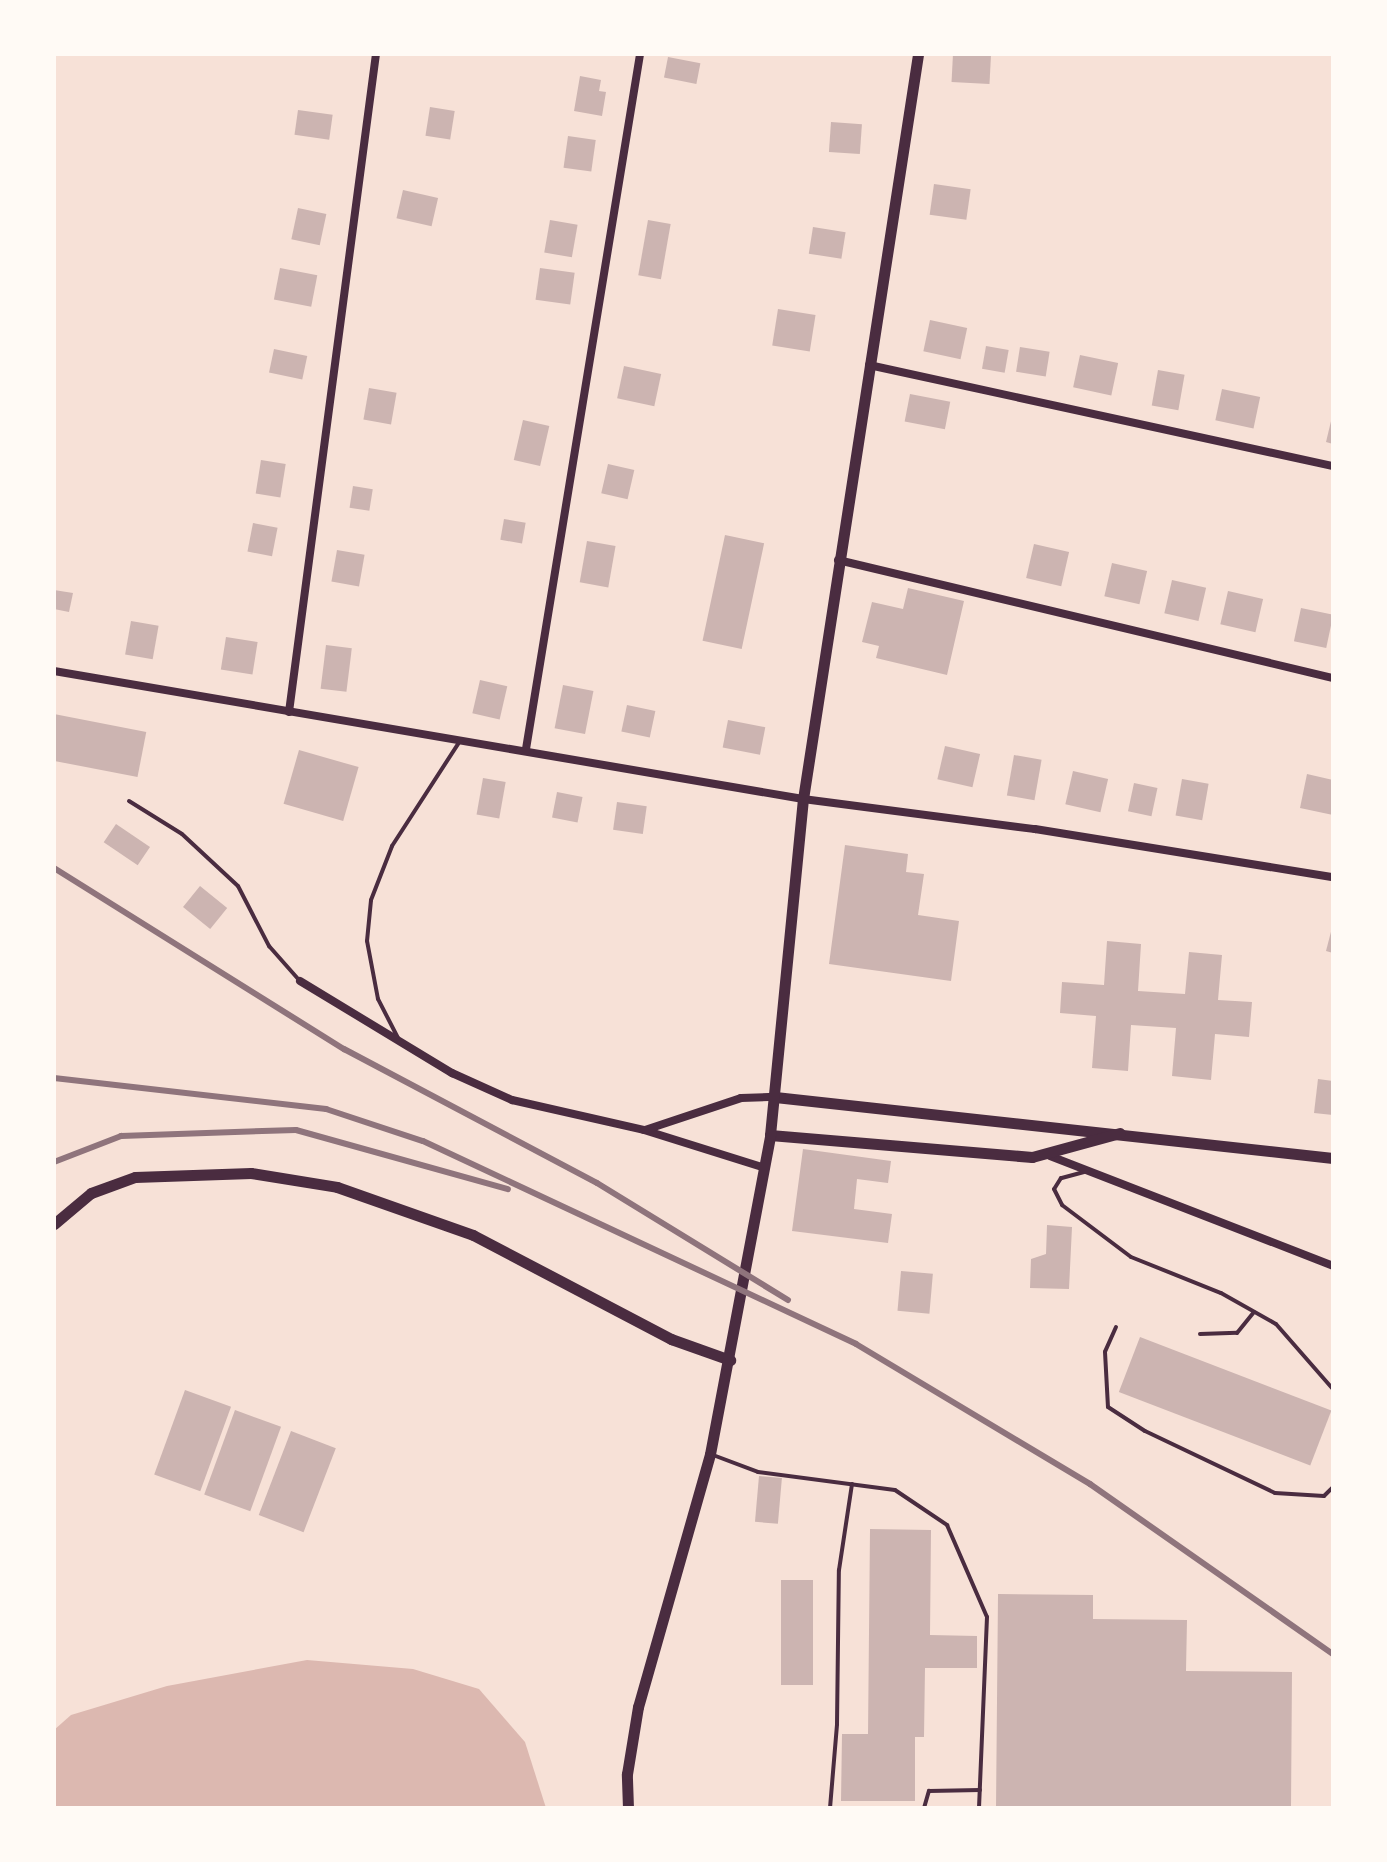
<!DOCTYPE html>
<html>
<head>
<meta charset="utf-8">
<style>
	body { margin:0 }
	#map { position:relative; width:1387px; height:1862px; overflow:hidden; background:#f7e1d7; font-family:"PT Sans Narrow",sans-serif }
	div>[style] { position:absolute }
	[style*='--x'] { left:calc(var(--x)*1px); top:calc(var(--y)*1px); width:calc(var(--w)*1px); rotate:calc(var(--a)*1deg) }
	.water>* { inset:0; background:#dcb8b0 }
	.building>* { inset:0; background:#ccb4b1; transform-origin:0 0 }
	.service>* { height:4px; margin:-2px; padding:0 2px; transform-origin:2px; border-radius:2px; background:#4a2c40 }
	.minor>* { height:8px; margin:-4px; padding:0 4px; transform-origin:4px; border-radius:4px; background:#4a2c40 }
	.tertiary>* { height:11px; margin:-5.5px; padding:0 5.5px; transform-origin:5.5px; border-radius:5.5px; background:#4a2c40 }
	.rail>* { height:6px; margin:-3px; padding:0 3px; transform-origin:3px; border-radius:3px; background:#8f747c }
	span { translate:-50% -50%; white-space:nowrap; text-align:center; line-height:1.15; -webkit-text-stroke:8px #fffaf5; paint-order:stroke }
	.frame { position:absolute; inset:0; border:56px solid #fffaf5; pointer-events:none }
</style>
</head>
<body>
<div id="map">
	<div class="water">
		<i style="clip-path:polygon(307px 1660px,413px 1669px,479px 1689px,525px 1742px,546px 1808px,54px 1808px,54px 1730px,71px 1715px,167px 1686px)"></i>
	</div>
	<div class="building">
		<i style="left:953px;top:54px;width:38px;height:28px;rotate:3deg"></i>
		<i style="left:668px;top:57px;width:33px;height:21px;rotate:11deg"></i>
		<i style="clip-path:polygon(580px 76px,601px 80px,599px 91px,606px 92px,602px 116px,574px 111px)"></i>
		<i style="left:430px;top:107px;width:25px;height:29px;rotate:9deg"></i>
		<i style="left:298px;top:110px;width:35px;height:25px;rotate:8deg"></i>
		<i style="left:831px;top:122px;width:31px;height:30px;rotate:4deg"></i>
		<i style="left:568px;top:136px;width:28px;height:32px;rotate:8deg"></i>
		<i style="left:934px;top:184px;width:37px;height:31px;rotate:8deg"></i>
		<i style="left:403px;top:190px;width:36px;height:29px;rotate:13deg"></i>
		<i style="left:298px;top:208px;width:29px;height:32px;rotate:12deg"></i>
		<i style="left:550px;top:220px;width:28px;height:33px;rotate:10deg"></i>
		<i style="left:648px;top:220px;width:23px;height:56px;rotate:10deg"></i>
		<i style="left:813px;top:227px;width:33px;height:27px;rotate:9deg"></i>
		<i style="left:280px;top:268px;width:38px;height:32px;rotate:11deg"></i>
		<i style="left:540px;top:268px;width:35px;height:32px;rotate:8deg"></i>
		<i style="left:778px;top:309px;width:38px;height:37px;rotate:9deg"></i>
		<i style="left:930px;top:320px;width:38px;height:32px;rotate:12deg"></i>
		<i style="left:986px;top:346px;width:23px;height:23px;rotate:10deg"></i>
		<i style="left:1020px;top:347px;width:30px;height:25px;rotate:9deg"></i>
		<i style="left:274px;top:349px;width:34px;height:24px;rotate:12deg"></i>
		<i style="left:1080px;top:355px;width:39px;height:33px;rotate:12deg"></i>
		<i style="left:624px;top:366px;width:38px;height:33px;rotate:12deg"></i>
		<i style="left:1158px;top:370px;width:27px;height:36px;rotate:10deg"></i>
		<i style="left:369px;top:388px;width:28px;height:32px;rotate:10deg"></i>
		<i style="left:1222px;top:389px;width:39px;height:32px;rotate:12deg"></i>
		<i style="left:910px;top:394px;width:41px;height:28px;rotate:11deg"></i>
		<i style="clip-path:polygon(1332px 417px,1333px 418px,1333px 444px,1326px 442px)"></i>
		<i style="left:523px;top:420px;width:27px;height:41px;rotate:13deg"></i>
		<i style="left:261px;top:460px;width:25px;height:34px;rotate:9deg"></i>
		<i style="left:608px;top:464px;width:27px;height:30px;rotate:13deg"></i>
		<i style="left:353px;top:486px;width:20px;height:22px;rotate:9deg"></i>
		<i style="left:504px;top:519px;width:22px;height:21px;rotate:10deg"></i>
		<i style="left:253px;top:523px;width:25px;height:29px;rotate:11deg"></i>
		<i style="left:725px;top:535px;width:40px;height:108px;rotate:12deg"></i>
		<i style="left:587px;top:541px;width:29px;height:42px;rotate:10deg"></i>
		<i style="left:1034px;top:544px;width:36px;height:35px;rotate:13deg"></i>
		<i style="left:337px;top:550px;width:28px;height:32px;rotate:10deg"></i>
		<i style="left:1112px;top:563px;width:36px;height:34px;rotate:13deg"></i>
		<i style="left:1172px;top:580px;width:35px;height:34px;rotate:13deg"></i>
		<i style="clip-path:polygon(908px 588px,964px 601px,947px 675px,876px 658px,879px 646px,862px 642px,872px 602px,903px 609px)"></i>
		<i style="clip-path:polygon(54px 590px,73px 593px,69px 612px,54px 609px)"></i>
		<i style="left:1228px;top:591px;width:36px;height:34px;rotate:13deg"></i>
		<i style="left:1301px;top:608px;width:33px;height:34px;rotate:12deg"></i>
		<i style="left:131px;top:621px;width:28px;height:34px;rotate:10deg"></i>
		<i style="left:226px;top:637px;width:32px;height:33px;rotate:9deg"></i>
		<i style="left:326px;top:645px;width:26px;height:44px;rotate:7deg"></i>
		<i style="left:480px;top:680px;width:28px;height:34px;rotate:13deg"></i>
		<i style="left:563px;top:685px;width:31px;height:44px;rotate:11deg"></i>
		<i style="left:627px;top:705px;width:29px;height:27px;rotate:12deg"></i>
		<i style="left:54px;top:714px;width:94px;height:46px;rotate:11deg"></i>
		<i style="left:728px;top:720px;width:38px;height:28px;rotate:11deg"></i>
		<i style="left:945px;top:746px;width:36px;height:34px;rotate:13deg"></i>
		<i style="left:299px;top:750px;width:62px;height:56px;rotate:16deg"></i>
		<i style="left:1014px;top:755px;width:28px;height:41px;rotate:10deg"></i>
		<i style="left:1073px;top:771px;width:36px;height:34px;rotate:13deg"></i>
		<i style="clip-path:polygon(1307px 774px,1333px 780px,1333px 815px,1300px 808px)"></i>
		<i style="left:483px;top:778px;width:23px;height:37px;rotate:10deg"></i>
		<i style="left:1182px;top:779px;width:27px;height:37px;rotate:10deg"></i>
		<i style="left:1134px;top:783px;width:24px;height:29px;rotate:12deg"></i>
		<i style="left:557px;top:792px;width:26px;height:26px;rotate:11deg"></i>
		<i style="left:617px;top:802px;width:30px;height:28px;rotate:8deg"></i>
		<i style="left:116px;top:824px;width:41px;height:22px;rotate:34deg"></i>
		<i style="clip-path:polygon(845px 845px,908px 854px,906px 872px,924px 874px,918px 915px,959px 921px,951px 981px,829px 964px)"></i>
		<i style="left:200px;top:886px;width:35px;height:27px;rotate:39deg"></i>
		<i style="clip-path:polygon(1333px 924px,1333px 953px,1326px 951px)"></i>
		<i style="clip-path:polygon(1107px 941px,1141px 944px,1138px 991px,1185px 994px,1189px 952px,1222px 955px,1218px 1000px,1252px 1002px,1249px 1037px,1215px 1034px,1211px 1080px,1172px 1076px,1176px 1028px,1131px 1025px,1128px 1071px,1092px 1068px,1096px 1016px,1060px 1013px,1062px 982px,1104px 985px)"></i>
		<i style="clip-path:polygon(1318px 1079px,1333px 1081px,1333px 1115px,1314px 1113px)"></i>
		<i style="clip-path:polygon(803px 1149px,891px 1161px,888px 1183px,857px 1179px,854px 1209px,892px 1214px,888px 1243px,792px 1231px)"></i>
		<i style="clip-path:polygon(1047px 1225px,1072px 1227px,1069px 1289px,1030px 1288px,1031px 1259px,1046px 1254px)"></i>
		<i style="left:901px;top:1271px;width:32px;height:40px;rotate:5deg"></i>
		<i style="left:1140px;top:1337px;width:205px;height:59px;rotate:21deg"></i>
		<i style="left:185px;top:1390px;width:49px;height:90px;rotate:20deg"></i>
		<i style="left:235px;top:1410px;width:49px;height:90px;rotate:20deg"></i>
		<i style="left:291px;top:1431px;width:48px;height:90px;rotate:21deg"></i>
		<i style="left:759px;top:1476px;width:23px;height:46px;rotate:5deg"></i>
		<i style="clip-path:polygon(870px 1529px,931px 1530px,930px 1635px,977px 1636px,977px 1668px,925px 1668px,924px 1737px,915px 1737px,915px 1801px,841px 1801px,842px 1734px,868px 1734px)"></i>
		<i style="left:781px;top:1580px;width:32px;height:105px"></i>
		<i style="clip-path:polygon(998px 1594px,1093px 1595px,1093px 1619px,1187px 1620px,1186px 1671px,1292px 1672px,1291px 1808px,996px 1808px)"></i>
	</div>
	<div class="service">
		<i style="--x:129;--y:801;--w:62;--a:31.9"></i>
		<i style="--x:182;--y:834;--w:76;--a:42.9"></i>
		<i style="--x:238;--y:886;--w:68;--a:62.7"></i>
		<i style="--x:269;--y:946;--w:47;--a:48.5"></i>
		<i style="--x:398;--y:1038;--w:44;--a:-117.1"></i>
		<i style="--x:378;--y:999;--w:59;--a:-100.7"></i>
		<i style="--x:367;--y:941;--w:41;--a:-84.4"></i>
		<i style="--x:371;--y:900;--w:58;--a:-68.7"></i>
		<i style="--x:392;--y:846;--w:125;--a:-57.1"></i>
		<i style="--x:1084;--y:1172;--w:24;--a:165"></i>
		<i style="--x:1061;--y:1178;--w:13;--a:122"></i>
		<i style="--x:1054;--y:1189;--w:18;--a:63"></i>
		<i style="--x:1062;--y:1205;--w:86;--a:37"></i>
		<i style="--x:1131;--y:1257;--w:97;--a:21.8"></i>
		<i style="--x:1221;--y:1293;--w:63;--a:29.4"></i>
		<i style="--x:1276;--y:1324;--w:86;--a:48.8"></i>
		<i style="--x:1116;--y:1327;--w:27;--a:114"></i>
		<i style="--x:1105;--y:1352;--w:55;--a:86.9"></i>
		<i style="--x:1108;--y:1407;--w:44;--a:33"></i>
		<i style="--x:1145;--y:1431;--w:144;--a:25.5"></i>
		<i style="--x:1275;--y:1493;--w:49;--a:3.5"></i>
		<i style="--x:1324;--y:1496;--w:13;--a:-45"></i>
		<i style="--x:1200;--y:1334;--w:37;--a:-2"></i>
		<i style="--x:1237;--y:1333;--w:27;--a:-51"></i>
		<i style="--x:713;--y:1455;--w:48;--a:20.7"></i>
		<i style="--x:758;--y:1472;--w:138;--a:7.5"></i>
		<i style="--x:895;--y:1490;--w:63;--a:33.9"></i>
		<i style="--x:947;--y:1525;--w:100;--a:66.5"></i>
		<i style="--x:987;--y:1617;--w:191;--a:92.4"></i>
		<i style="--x:830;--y:1808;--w:84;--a:-85.2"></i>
		<i style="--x:837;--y:1724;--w:154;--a:-89.3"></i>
		<i style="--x:839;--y:1570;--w:87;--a:-81.4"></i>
		<i style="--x:924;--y:1808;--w:18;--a:-74"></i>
		<i style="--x:929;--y:1791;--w:51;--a:-1.1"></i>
	</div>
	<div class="minor">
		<i style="--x:869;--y:365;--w:475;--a:12.3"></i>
		<i style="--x:838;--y:560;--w:509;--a:13.41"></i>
		<i style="--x:54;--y:671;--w:760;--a:9.7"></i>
		<i style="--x:803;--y:799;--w:234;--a:7.4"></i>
		<i style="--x:1035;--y:829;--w:302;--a:9.2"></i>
		<i style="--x:289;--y:712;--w:664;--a:-82.47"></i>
		<i style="--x:526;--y:749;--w:704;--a:-80.68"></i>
		<i style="--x:300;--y:981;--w:178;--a:31.2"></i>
		<i style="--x:452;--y:1073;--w:66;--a:24.2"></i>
		<i style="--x:512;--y:1100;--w:135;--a:12.8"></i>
		<i style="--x:644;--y:1130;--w:127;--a:17.4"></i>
		<i style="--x:645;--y:1130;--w:101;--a:-18.4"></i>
		<i style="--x:741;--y:1098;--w:34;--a:-2"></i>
		<i style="--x:1050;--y:1156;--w:304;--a:21.2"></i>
	</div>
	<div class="tertiary">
		<i style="--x:775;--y:1097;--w:561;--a:6.24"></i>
		<i style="--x:770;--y:1135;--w:263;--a:4.8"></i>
		<i style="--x:1032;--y:1157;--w:91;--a:-15.3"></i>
		<i style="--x:54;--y:1224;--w:48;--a:-40"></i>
		<i style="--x:91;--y:1193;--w:47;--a:-20"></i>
		<i style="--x:135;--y:1177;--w:116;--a:-2"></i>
		<i style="--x:251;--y:1173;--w:87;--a:9.2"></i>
		<i style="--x:337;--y:1187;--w:144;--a:19.4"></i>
		<i style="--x:473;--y:1235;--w:224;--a:27.7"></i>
		<i style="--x:671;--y:1339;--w:63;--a:19.6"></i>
		<i style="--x:628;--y:1808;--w:34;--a:-92"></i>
		<i style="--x:627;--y:1774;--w:68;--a:-80.7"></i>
		<i style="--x:638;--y:1707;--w:263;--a:-74.1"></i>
		<i style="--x:710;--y:1454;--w:325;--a:-79.3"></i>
		<i style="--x:770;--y:1135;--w:338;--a:-84.4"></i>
		<i style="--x:803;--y:799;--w:754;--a:-81.22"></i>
	</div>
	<div class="rail">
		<i style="--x:54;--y:868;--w:342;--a:32"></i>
		<i style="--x:344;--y:1049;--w:286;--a:27.9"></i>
		<i style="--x:597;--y:1183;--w:224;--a:31.5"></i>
		<i style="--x:54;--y:1078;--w:274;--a:6.5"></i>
		<i style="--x:326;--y:1109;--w:102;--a:18.3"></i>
		<i style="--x:423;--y:1141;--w:478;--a:25.1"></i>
		<i style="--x:856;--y:1344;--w:273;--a:30.9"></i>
		<i style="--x:1090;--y:1484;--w:297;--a:35"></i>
		<i style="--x:54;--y:1162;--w:72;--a:-21.2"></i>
		<i style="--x:121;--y:1136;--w:175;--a:-2"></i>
		<i style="--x:296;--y:1130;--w:220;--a:15.6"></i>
	</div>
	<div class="frame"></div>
</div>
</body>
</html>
